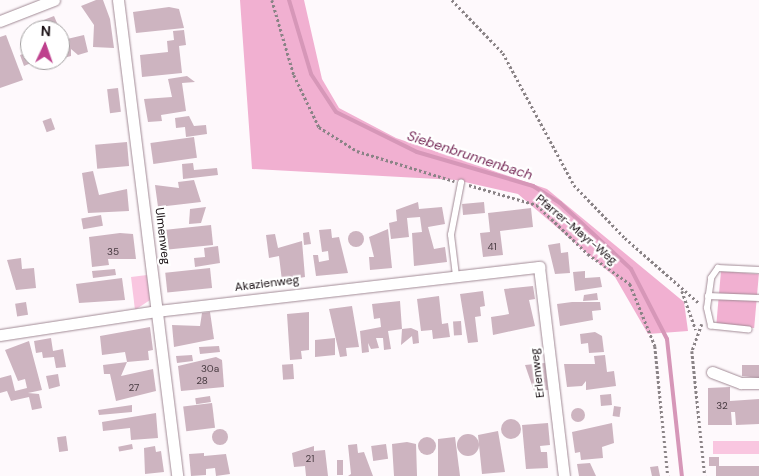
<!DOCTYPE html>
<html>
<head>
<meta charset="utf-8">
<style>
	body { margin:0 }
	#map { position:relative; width:759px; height:476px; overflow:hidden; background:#fef9fc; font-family:"DM Sans",sans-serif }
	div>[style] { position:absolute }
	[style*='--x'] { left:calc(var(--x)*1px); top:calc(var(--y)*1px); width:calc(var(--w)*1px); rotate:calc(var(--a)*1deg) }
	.green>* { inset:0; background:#f9c6e0; transform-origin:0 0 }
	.forest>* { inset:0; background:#f1b0d1; transform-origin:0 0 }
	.stream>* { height:4px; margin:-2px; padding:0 2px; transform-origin:2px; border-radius:2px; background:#d697b8 }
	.building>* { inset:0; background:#cdb4c0; transform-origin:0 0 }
	.round { border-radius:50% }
	.path>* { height:2.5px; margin-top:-1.25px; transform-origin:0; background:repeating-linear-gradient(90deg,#8a8386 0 2.5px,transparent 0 5px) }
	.roads { filter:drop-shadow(0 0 1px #a18a95) drop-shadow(0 0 1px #a18a95) }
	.lane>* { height:5.5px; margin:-2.75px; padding:0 2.75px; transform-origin:2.75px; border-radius:2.75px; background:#fff }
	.street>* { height:11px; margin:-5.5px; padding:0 5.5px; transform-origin:5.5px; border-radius:5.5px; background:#fff }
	span { translate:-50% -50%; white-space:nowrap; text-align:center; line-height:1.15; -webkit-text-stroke:4.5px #fff; paint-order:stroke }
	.number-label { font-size:10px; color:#473a40 }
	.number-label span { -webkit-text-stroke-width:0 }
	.street-label { font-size:12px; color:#1a1115 }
	.water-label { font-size:14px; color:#782d5a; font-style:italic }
	.north { position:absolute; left:20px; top:20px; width:50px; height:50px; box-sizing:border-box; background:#fff; border:1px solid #a3a0a1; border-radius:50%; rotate:3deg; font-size:14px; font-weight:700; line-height:20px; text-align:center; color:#1a1115 }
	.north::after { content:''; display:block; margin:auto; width:18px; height:22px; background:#be408d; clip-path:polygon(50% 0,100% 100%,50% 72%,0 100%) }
</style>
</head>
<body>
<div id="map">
	<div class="green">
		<i style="clip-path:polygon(147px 275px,150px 300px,135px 310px,131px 277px)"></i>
		<i style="left:759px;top:441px;width:13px;height:46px;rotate:90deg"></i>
	</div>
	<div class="forest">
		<i style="clip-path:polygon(240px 0,304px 0,322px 79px,339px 108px,396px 138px,547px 189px,684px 302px,688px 331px,648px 334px,615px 277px,518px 194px,456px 180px,252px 169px)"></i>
		<i style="left:721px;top:271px;width:38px;height:54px;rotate:5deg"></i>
	</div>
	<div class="stream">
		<i style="--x:289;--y:0;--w:77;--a:73.4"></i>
		<i style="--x:311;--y:74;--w:45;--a:56.7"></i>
		<i style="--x:336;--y:112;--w:90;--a:26.3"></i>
		<i style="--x:417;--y:152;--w:121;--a:16.3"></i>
		<i style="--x:533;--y:186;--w:32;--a:32"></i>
		<i style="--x:560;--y:203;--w:97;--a:42.9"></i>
		<i style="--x:631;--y:269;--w:79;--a:62.8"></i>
		<i style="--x:667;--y:339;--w:138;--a:83.8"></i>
	</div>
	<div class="building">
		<i style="clip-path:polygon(96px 0,103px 0,110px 19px,114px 48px,93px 47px,94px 25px,81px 6px)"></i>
		<i style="clip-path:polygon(169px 7px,179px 9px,184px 28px,136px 33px,133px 12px)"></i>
		<i style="clip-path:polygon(54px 16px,60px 30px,35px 30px,33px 24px)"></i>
		<i style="clip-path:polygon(184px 30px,186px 45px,179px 46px,182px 73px,142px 77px,140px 55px,168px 52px,167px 41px,174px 40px,173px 31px)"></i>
		<i style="clip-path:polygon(6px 35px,23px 80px,0 88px,0 37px)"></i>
		<i style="clip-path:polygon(65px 35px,67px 39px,84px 35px,88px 52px,78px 55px,71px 49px,71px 56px,60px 59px,60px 37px)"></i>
		<i style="clip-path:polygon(29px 52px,30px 60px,38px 60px,24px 66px,20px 55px)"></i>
		<i style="clip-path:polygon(187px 76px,195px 82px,182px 83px,186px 111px,161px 115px,162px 121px,148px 122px,144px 99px,172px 97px,168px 79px)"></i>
		<i style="left:118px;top:88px;width:24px;height:11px;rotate:83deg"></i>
		<i style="clip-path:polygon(189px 116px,194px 126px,206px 125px,207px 134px,186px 137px,185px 127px,176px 128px,175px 118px)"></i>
		<i style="left:51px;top:118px;width:12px;height:9px;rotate:70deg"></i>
		<i style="left:194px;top:137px;width:21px;height:44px;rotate:82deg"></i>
		<i style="left:127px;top:142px;width:24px;height:32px;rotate:85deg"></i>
		<i style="clip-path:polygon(193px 163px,194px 170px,217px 168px,218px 175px,183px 179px,182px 164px)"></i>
		<i style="clip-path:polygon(93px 171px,99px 195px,127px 189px,129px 211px,88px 213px,82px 173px)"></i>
		<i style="clip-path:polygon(194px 180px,201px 202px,158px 207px,155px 185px,179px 188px,178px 182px)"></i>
		<i style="clip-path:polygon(418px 202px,419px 209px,442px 207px,445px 224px,428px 227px,434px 249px,445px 247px,447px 262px,414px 266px,412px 233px,422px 232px,420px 217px,407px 218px,409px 237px,391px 239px,389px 223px,397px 221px,396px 210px)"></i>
		<i style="left:484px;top:202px;width:11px;height:22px;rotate:85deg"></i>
		<i style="clip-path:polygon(206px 207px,201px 223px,189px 224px,190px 209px)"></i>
		<i style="clip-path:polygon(531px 208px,533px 227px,500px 231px,503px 255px,483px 257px,480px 233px,490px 232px,488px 213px)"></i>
		<i style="left:101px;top:215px;width:11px;height:20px;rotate:80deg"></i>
		<i style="left:211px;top:225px;width:20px;height:50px;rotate:84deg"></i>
		<i style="clip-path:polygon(331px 229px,332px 238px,339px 237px,348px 273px,316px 276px,313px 255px,318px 255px,319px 262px,329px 260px,328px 251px,322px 252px,319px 230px)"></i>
		<i style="clip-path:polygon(388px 229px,392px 268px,370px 270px,369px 257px,374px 257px,369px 237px)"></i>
		<i class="round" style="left:348px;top:231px;width:16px;height:16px"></i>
		<i style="clip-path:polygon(309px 232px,311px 244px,304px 245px,303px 233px)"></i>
		<i style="clip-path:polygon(120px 233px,133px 234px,136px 259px,108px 259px,109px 265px,92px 267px,89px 237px)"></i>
		<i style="clip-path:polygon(275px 234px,278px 248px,302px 241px,305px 277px,282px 281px,279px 256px,269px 258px,266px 235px)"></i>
		<i style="clip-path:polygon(560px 243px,561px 253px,568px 252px,570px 273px,555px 274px,548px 245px)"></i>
		<i style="clip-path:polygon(218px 246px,220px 263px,195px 267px,194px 258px,205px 257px,204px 248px)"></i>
		<i style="clip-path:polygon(21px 258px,22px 269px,34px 268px,36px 288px,16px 290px,7px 260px)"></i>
		<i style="left:210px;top:268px;width:20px;height:45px;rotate:84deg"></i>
		<i style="clip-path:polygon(115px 269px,116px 275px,93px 278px,92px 271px)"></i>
		<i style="clip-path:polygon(585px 271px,585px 278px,600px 277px,602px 287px,575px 291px,573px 272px)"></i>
		<i style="clip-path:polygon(122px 278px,125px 300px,79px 303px,76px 284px)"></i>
		<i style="clip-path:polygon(533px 286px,535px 299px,529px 300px,535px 326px,493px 335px,491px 317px,504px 315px,506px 327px,504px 315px,509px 314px,504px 289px)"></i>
		<i style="clip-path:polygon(483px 291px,485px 306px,480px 307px,481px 316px,475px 317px,478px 342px,468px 343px,460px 294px)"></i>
		<i style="clip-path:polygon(597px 293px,598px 300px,583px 301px,584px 295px)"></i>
		<i style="clip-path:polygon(439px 296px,442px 324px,448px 323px,450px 337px,433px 339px,432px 330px,421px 331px,417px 299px)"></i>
		<i style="clip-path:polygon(400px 301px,402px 329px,388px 331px,391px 349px,384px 350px,383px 338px,376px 338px,379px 348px,371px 349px,368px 343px,369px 352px,362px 353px,360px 331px,381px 327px,380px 318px,374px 319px,372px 304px)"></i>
		<i style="left:26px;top:302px;width:13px;height:11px;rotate:81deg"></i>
		<i style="clip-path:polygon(572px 302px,600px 302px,601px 310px,592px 311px,593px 320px,560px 326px,557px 304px)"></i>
		<i style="clip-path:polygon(352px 306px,359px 347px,346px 348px,347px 356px,340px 357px,329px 309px)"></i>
		<i style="clip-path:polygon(210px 312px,214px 339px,174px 347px,172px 325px,200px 326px,202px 313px)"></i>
		<i style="clip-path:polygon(309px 312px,309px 350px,301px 351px,302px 359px,290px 360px,287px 314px)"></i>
		<i style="left:461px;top:321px;width:14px;height:8px;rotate:86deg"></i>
		<i style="clip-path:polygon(150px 327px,153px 350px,148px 351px,149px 360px,127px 362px,125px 352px,102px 355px,100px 336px)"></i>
		<i style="clip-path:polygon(411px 328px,418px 331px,419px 343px,413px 344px,412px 336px,401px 345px,402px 329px)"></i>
		<i style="clip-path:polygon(595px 332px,602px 336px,604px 352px,589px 353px,588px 343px,581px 344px,580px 334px)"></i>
		<i style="clip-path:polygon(51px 338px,53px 351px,63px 349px,66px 367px,56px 368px,54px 357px,43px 358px,42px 352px,36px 353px,34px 341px)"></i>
		<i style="clip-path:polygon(335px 338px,335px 355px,315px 357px,315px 340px)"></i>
		<i style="clip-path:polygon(29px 341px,42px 390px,28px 393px,39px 394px,42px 408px,32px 410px,29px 397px,11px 401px,7px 391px,0 393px,0 378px,11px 375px,15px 391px,27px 388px,25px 379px,18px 381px,5px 350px)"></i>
		<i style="clip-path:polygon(219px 346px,220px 352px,200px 354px,199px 347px)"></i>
		<i style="clip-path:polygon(192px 355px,193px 361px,177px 363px,176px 356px)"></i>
		<i style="clip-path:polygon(605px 355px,607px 372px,614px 371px,616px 386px,586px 390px,586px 381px,582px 386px,567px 387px,564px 364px,595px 364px,594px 356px)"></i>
		<i style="clip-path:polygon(216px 357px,222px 360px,224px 387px,181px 391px,178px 366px)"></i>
		<i style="clip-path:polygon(127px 362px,121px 376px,153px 369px,156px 391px,116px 401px,110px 374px,104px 374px,103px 365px)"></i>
		<i style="clip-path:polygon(545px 363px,548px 390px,534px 391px,525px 365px)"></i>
		<i style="left:293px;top:364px;width:15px;height:11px;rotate:86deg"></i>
		<i style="clip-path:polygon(742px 365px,759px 365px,759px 378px,742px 376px)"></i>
		<i style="clip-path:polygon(58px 374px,60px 386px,49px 389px,46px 376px)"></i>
		<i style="clip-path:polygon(730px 387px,730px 401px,759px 399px,759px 424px,736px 425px,735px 412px,731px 412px,732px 425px,708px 425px,708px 388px)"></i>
		<i style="left:611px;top:394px;width:11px;height:11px;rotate:85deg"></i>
		<i style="left:210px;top:396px;width:6px;height:15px;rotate:81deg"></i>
		<i style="left:212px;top:403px;width:25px;height:29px;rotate:83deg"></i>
		<i style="clip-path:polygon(132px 405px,132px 412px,99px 415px,98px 410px)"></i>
		<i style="left:614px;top:406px;width:7px;height:10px;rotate:8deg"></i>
		<i class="round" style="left:571px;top:408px;width:14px;height:14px"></i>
		<i style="clip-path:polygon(156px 413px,158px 438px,131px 440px,130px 428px,103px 431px,102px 422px)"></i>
		<i class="round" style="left:501px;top:419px;width:20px;height:20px"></i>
		<i style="clip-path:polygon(548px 423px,550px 445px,540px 446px,541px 452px,547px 452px,548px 468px,526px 469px,522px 425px)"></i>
		<i style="clip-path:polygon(612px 423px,614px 443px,602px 447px,603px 458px,581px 460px,580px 452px,575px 453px,572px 432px)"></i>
		<i class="round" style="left:212px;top:429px;width:16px;height:16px"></i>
		<i style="clip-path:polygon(498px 431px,505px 472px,482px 474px,478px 435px)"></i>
		<i class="round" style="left:457px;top:434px;width:22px;height:22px"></i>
		<i style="left:66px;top:436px;width:15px;height:9px;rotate:82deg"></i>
		<i style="clip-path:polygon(455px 437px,460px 476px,438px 476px,438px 439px)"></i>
		<i class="round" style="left:418px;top:437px;width:18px;height:18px"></i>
		<i style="clip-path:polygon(407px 442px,416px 444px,417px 476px,394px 476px,392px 444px)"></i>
		<i style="left:132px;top:444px;width:5px;height:14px;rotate:79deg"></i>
		<i style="clip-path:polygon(357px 444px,358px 453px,364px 452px,373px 476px,348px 476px,351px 474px,348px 445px)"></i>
		<i style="left:386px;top:444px;width:15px;height:15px;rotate:82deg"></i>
		<i style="clip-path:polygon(155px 446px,156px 452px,161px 451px,164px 472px,145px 474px,144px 448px)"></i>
		<i style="clip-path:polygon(314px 446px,314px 451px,325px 450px,328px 476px,306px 476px,305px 466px,294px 467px,292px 453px)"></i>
		<i style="clip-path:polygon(204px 453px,204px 456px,226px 454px,230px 474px,216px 476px,215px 468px,206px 469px,206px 475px,191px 476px,189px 454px)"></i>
		<i style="left:709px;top:457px;width:10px;height:9px"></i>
		<i style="left:337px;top:460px;width:6px;height:15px"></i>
		<i style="clip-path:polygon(590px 463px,596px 476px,579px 476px,577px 464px)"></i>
		<i style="clip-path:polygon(658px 466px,660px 476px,652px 476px,650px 467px)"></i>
		<i style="left:759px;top:466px;width:10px;height:43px;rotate:90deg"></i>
	</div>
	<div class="path">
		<i style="--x:272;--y:0;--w:78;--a:73.7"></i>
		<i style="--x:294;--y:75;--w:58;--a:64.3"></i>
		<i style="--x:319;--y:127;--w:45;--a:32.3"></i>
		<i style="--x:357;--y:151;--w:102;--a:17.2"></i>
		<i style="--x:452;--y:0;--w:74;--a:46.1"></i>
		<i style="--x:503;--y:53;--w:150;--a:61.7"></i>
		<i style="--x:574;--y:185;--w:74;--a:46.1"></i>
		<i style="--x:625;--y:238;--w:98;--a:41.3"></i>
		<i style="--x:469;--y:185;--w:71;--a:16.4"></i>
		<i style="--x:537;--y:205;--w:71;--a:43.9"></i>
		<i style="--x:588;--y:254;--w:52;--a:35.5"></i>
		<i style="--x:630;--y:284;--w:67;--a:68"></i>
		<i style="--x:655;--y:346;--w:131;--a:84.3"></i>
		<i style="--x:682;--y:291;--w:41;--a:70.3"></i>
		<i style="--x:702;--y:324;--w:29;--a:110"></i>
		<i style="--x:692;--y:351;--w:126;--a:84.1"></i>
	</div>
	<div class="roads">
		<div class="lane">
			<i style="--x:456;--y:276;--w:41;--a:-97"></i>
			<i style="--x:451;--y:235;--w:53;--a:-79.1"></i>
			<i style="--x:708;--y:296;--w:51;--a:2.2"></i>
			<i style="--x:749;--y:330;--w:38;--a:-174"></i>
			<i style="--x:711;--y:326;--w:18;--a:-103"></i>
			<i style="--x:707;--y:308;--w:30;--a:-82"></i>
			<i style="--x:711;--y:278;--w:12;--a:-55"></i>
			<i style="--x:718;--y:268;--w:41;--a:2.8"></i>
		</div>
		<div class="street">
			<i style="--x:118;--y:0;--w:480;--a:82.9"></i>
			<i style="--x:0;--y:21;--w:58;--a:-21.3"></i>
			<i style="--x:0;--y:335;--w:159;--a:-8.7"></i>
			<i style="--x:157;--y:311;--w:385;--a:-6.6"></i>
			<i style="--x:539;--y:267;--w:210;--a:83.2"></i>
			<i style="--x:712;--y:372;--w:31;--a:21"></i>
			<i style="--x:741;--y:383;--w:18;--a:0"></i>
		</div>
	</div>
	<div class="number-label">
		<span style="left:492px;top:247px">41</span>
		<span style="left:113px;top:252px">35</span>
		<span style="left:210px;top:369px">30a</span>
		<span style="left:202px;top:381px">28</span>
		<span style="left:134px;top:388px">27</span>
		<span style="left:722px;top:406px">32</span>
		<span style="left:310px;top:459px">21</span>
	</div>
	<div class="street-label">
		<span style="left:576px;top:230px;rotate:40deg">Pfarrer-Mayr-Weg</span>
		<span style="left:162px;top:236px;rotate:83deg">Ulmenweg</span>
		<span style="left:267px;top:284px;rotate:-7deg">Akazienweg</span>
		<span style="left:538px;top:373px;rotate:-97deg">Erlenweg</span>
	</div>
	<div class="water-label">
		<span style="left:470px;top:155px;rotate:18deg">Siebenbrunnenbach</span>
	</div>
	<div class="north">N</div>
</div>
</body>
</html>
